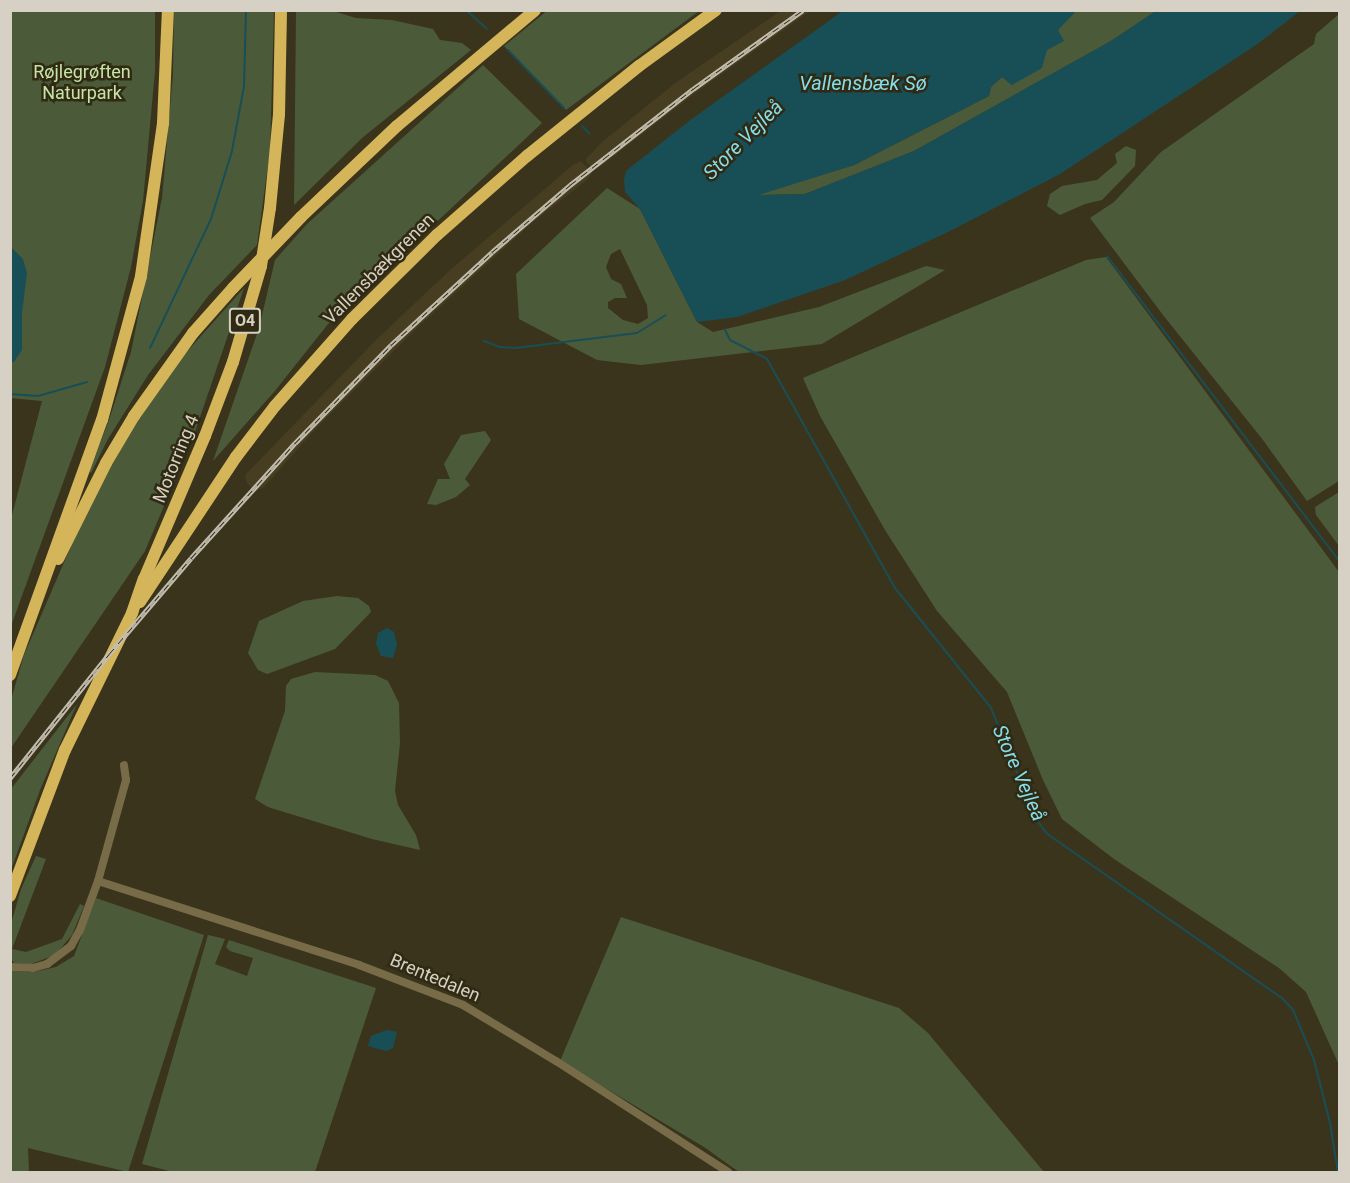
<!DOCTYPE html>
<html>
<head>
<meta charset="utf-8">
<style>
	body { margin:0 }
	#map { position:relative; width:1350px; height:1183px; overflow:hidden; background:#3b341d; font-family:Roboto,sans-serif }
	div>[style] { position:absolute }
	[style*='--x'] { left:calc(var(--x)*1px); top:calc(var(--y)*1px); width:calc(var(--w)*1px); rotate:calc(var(--a)*1deg) }
	.built>* { inset:0; background:#473d20 }
	.green>* { inset:0; background:#4b5b3a }
	.water>* { inset:0; background:#184f57 }
	.stream>* { height:2px; margin:-1px; padding:0 1px; transform-origin:1px; border-radius:1px; background:#184f57 }
	.minor>* { height:8px; margin:-4px; padding:0 4px; transform-origin:4px; border-radius:4px; background:#786b48 }
	.highway>* { height:12px; margin:-6px; padding:0 6px; transform-origin:6px; border-radius:6px; background:#d5b559 }
	.rail>* { height:4.5px; margin-top:-2.25px; transform-origin:0; background:repeating-linear-gradient(90deg,#312a13 0 7px,#c2bdae 0 14px); box-sizing:border-box; border-block:2px solid #c2bdae }
	.highway-bridge>* { height:12px; margin:-6px; padding:0 6px; transform-origin:6px; border-radius:6px; background:#d5b559 }
	span { translate:-50% -50%; white-space:nowrap; text-align:center; line-height:1.15; -webkit-text-stroke:5px #312a13; paint-order:stroke }
	.shield-label span { padding:2px 4px; background:#312a13; border:2px solid; border-radius:4px; -webkit-text-stroke-width:0 }
	.shield-label { font-size:16px; color:#d6d1c4; font-weight:700 }
	.park-label { font-size:18px; color:#c5e5a8 }
	.street-label { font-size:18px; color:#d6d1c4 }
	.water-label { font-size:20px; color:#84ddeb; font-style:italic }
	.frame { position:absolute; inset:0; border:12px solid #d6d1c4; pointer-events:none }
</style>
</head>
<body>
<div id="map">
	<div class="built">
		<i style="clip-path:polygon(782px 10px,810px 11px,691px 96px,601px 166px,594px 170px,585px 160px,602px 142px,678px 81px)"></i>
		<i style="clip-path:polygon(581px 161px,592px 173px,587px 180px,534px 221px,419px 326px,319px 425px,263px 488px,254px 490px,247px 483px,245px 475px,376px 340px,449px 271px,573px 165px)"></i>
	</div>
	<div class="green">
		<i style="clip-path:polygon(13px 10px,155px 11px,155px 71px,143px 201px,131px 267px,105px 367px,11px 626px,11px 519px,42px 401px,10px 398px,11px 16px)"></i>
		<i style="clip-path:polygon(548px 10px,699px 10px,699px 11px,566px 110px,504px 46px)"></i>
		<i style="clip-path:polygon(174px 11px,274px 11px,270px 151px,257px 245px,209px 295px,148px 375px,108px 439px,91px 473px,89px 471px,109px 420px,131px 352px,162px 198px,173px 74px)"></i>
		<i style="clip-path:polygon(296px 11px,333px 11px,356px 18px,392px 20px,433px 29px,440px 40px,462px 43px,471px 50px,362px 138px,294px 205px)"></i>
		<i style="clip-path:polygon(1076px 11px,1156px 11px,1111px 41px,914px 151px,805px 194px,756px 195px,854px 165px,989px 96px,991px 87px,1002px 77px,1012px 85px,1047px 50px,1057px 30px)"></i>
		<i style="clip-path:polygon(1339px 14px,1339px 481px,1307px 501px,1263px 440px,1163px 315px,1090px 218px,1114px 202px,1161px 152px,1314px 44px,1316px 34px)"></i>
		<i style="clip-path:polygon(483px 65px,542px 123px,328px 324px,274px 392px,213px 461px,259px 328px,275px 260px,307px 224px)"></i>
		<i style="clip-path:polygon(1126px 146px,1136px 150px,1135px 166px,1102px 200px,1085px 204px,1060px 215px,1047px 206px,1050px 194px,1062px 186px,1097px 180px,1117px 163px,1115px 154px)"></i>
		<i style="clip-path:polygon(evenodd,607px 188px,640px 209px,697px 322px,713px 332px,819px 307px,926px 266px,945px 270px,822px 344px,641px 365px,597px 360px,519px 319px,516px 274px,607px 188px,620px 249px,647px 305px,648px 318px,638px 324px,623px 320px,608px 308px,608px 302px,615px 298px,627px 298px,621px 284px,611px 279px,606px 267px,611px 254px,620px 249px)"></i>
		<i style="clip-path:polygon(1106px 257px,1339px 572px,1339px 1065px,1306px 992px,1279px 968px,1114px 859px,1062px 819px,1043px 780px,1007px 692px,937px 611px,885px 530px,820px 416px,803px 378px,1086px 260px)"></i>
		<i style="clip-path:polygon(244px 288px,195px 432px,145px 551px,11px 748px,11px 700px,24px 655px,94px 493px,167px 374px)"></i>
		<i style="clip-path:polygon(485px 431px,491px 440px,465px 479px,470px 485px,456px 497px,436px 505px,427px 504px,438px 479px,450px 479px,444px 464px,461px 435px)"></i>
		<i style="clip-path:polygon(1339px 492px,1339px 546px,1316px 515px,1315px 507px)"></i>
		<i style="clip-path:polygon(337px 596px,358px 598px,369px 606px,371px 612px,335px 649px,267px 674px,258px 670px,248px 653px,259px 621px,303px 601px)"></i>
		<i style="clip-path:polygon(315px 672px,375px 675px,388px 681px,399px 703px,400px 743px,395px 791px,398px 805px,416px 835px,420px 850px,372px 839px,268px 807px,255px 799px,285px 711px,286px 686px,291px 679px)"></i>
		<i style="clip-path:polygon(77px 704px,40px 790px,11px 870px,11px 789px)"></i>
		<i style="clip-path:polygon(36px 856px,46px 859px,12px 949px,26px 952px,62px 939px,80px 904px,84px 906px,72px 935px,55px 955px,31px 964px,14px 963px,11px 959px,10px 927px,21px 889px)"></i>
		<i style="clip-path:polygon(96px 898px,204px 935px,128px 1172px,28px 1148px,29px 1172px,11px 1172px,11px 971px,34px 972px,56px 967px,74px 956px)"></i>
		<i style="clip-path:polygon(621px 917px,899px 1008px,928px 1033px,1044px 1172px,739px 1172px,704px 1147px,560px 1061px)"></i>
		<i style="clip-path:polygon(208px 935px,225px 939px,215px 964px,247px 976px,253px 958px,230px 951px,226px 947px,229px 940px,376px 988px,315px 1172px,173px 1172px,142px 1164px)"></i>
	</div>
	<div class="water">
		<i style="clip-path:polygon(844px 10px,1076px 11px,1058px 30px,1064px 41px,1047px 50px,1042px 68px,1012px 85px,1002px 77px,991px 87px,989px 96px,854px 165px,759px 195px,805px 194px,914px 151px,1111px 41px,1156px 11px,1300px 11px,1256px 45px,1060px 174px,948px 232px,845px 280px,737px 317px,697px 322px,640px 209px,625px 192px,624px 180px,626px 171px,689px 121px)"></i>
		<i style="clip-path:polygon(10px 246px,23px 259px,27px 273px,22px 313px,22px 350px,14px 362px,11px 362px)"></i>
		<i style="clip-path:polygon(387px 628px,394px 632px,397px 645px,393px 658px,381px 656px,376px 644px,378px 633px)"></i>
		<i style="clip-path:polygon(387px 1030px,397px 1032px,393px 1048px,386px 1051px,368px 1046px,371px 1036px)"></i>
	</div>
	<div class="stream">
		<i style="--x:466;--y:10;--w:28;--a:42"></i>
		<i style="--x:508;--y:50;--w:81;--a:46"></i>
		<i style="--x:582;--y:126;--w:11;--a:45"></i>
		<i style="--x:1107;--y:256;--w:385;--a:52.7"></i>
		<i style="--x:725;--y:330;--w:11;--a:63"></i>
		<i style="--x:730;--y:340;--w:42;--a:27.2"></i>
		<i style="--x:767;--y:359;--w:262;--a:60.8"></i>
		<i style="--x:895;--y:588;--w:154;--a:51.3"></i>
		<i style="--x:991;--y:708;--w:118;--a:68"></i>
		<i style="--x:1035;--y:817;--w:19;--a:55"></i>
		<i style="--x:1046;--y:833;--w:288;--a:35"></i>
		<i style="--x:1282;--y:998;--w:16;--a:47"></i>
		<i style="--x:1293;--y:1010;--w:54;--a:67.2"></i>
		<i style="--x:1314;--y:1060;--w:65;--a:75.7"></i>
		<i style="--x:1330;--y:1123;--w:50;--a:80.7"></i>
		<i style="--x:484;--y:341;--w:17;--a:21"></i>
		<i style="--x:500;--y:347;--w:15;--a:4"></i>
		<i style="--x:515;--y:348;--w:123;--a:-7"></i>
		<i style="--x:637;--y:333;--w:34;--a:-32"></i>
		<i style="--x:150;--y:348;--w:143;--a:-64.7"></i>
		<i style="--x:211;--y:219;--w:71;--a:-72.8"></i>
		<i style="--x:232;--y:151;--w:66;--a:-79.5"></i>
		<i style="--x:244;--y:86;--w:76;--a:-88.5"></i>
		<i style="--x:10;--y:394;--w:28;--a:4"></i>
		<i style="--x:38;--y:396;--w:51;--a:-15.9"></i>
	</div>
	<div class="minor">
		<i style="--x:98;--y:881;--w:274;--a:17.8"></i>
		<i style="--x:359;--y:965;--w:111;--a:21"></i>
		<i style="--x:463;--y:1005;--w:109;--a:31.1"></i>
		<i style="--x:556;--y:1061;--w:205;--a:32.8"></i>
		<i style="--x:10;--y:967;--w:23;--a:2"></i>
		<i style="--x:33;--y:968;--w:15;--a:-16"></i>
		<i style="--x:47;--y:964;--w:30;--a:-37"></i>
		<i style="--x:71;--y:946;--w:18;--a:-61"></i>
		<i style="--x:80;--y:930;--w:52;--a:-69.8"></i>
		<i style="--x:98;--y:881;--w:105;--a:-74.5"></i>
		<i style="--x:126;--y:780;--w:15;--a:-98"></i>
	</div>
	<div class="highway">
		<i style="--x:301;--y:217;--w:132;--a:-43.5"></i>
		<i style="--x:397;--y:126;--w:180;--a:-40"></i>
		<i style="--x:58;--y:559;--w:107;--a:-63.4"></i>
		<i style="--x:106;--y:463;--w:55;--a:-59.2"></i>
		<i style="--x:134;--y:416;--w:102;--a:-54.6"></i>
		<i style="--x:193;--y:333;--w:60;--a:-48.4"></i>
		<i style="--x:140;--y:602;--w:174;--a:-56.5"></i>
		<i style="--x:236;--y:457;--w:64;--a:-52.6"></i>
		<i style="--x:275;--y:406;--w:116;--a:-48.5"></i>
		<i style="--x:352;--y:319;--w:120;--a:-44.7"></i>
		<i style="--x:437;--y:235;--w:120;--a:-41.3"></i>
		<i style="--x:527;--y:156;--w:144;--a:-38.8"></i>
		<i style="--x:639;--y:66;--w:95;--a:-36"></i>
		<i style="--x:10;--y:675;--w:271;--a:-70.2"></i>
		<i style="--x:102;--y:420;--w:149;--a:-74.8"></i>
		<i style="--x:141;--y:276;--w:155;--a:-81.8"></i>
		<i style="--x:163;--y:123;--w:113;--a:-87.5"></i>
		<i style="--x:10;--y:896;--w:156;--a:-69.4"></i>
		<i style="--x:65;--y:750;--w:153;--a:-63.9"></i>
		<i style="--x:132;--y:613;--w:36;--a:-71"></i>
		<i style="--x:144;--y:579;--w:155;--a:-66.9"></i>
		<i style="--x:205;--y:436;--w:79;--a:-69.3"></i>
		<i style="--x:233;--y:362;--w:100;--a:-73.7"></i>
		<i style="--x:261;--y:266;--w:59;--a:-81.2"></i>
		<i style="--x:270;--y:208;--w:93;--a:-84.5"></i>
		<i style="--x:279;--y:115;--w:105;--a:-88.9"></i>
	</div>
	<div class="rail">
		<i style="--x:10;--y:778;--w:159;--a:-51.4"></i>
		<i style="--x:109;--y:654;--w:126;--a:-49.5"></i>
		<i style="--x:191;--y:558;--w:155;--a:-47.9"></i>
		<i style="--x:295;--y:443;--w:137;--a:-45.6"></i>
		<i style="--x:391;--y:345;--w:137;--a:-42.6"></i>
		<i style="--x:492;--y:252;--w:103;--a:-40.7"></i>
		<i style="--x:570;--y:185;--w:156;--a:-38"></i>
		<i style="--x:693;--y:89;--w:135;--a:-35.7"></i>
	</div>
	<div class="highway-bridge">
		<i style="--x:233;--y:288;--w:98;--a:-46.2"></i>
	</div>
	<div class="shield-label">
		<span style="left:245px;top:321px">O4</span>
	</div>
	<div class="park-label">
		<span style="left:82px;top:83px">Røjlegrøften<br>Naturpark</span>
	</div>
	<div class="street-label">
		<span style="left:379px;top:269px;rotate:-45deg">Vallensbækgrenen</span>
		<span style="left:176px;top:459px;rotate:-68deg">Motorring 4</span>
		<span style="left:435px;top:978px;rotate:23deg">Brentedalen</span>
	</div>
	<div class="water-label">
		<span style="left:863px;top:83px">Vallensbæk Sø</span>
		<span style="left:743px;top:140px;rotate:-45deg">Store Vejleå</span>
		<span style="left:1019px;top:773px;rotate:66deg">Store Vejleå</span>
	</div>
	<div class="frame"></div>
</div>
</body>
</html>
